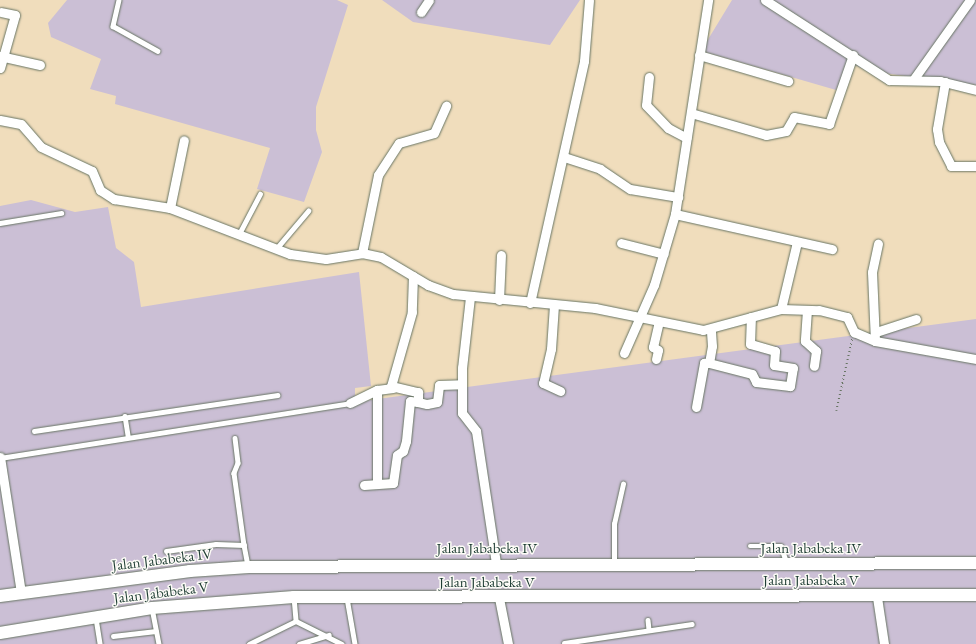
<!DOCTYPE html>
<html>
<head>
<meta charset="utf-8">
<style>
	body { margin:0 }
	#map { position:relative; width:976px; height:644px; overflow:hidden; background:#f0ddbc; font-family:"EB Garamond",serif }
	div>[style] { position:absolute }
	[style*='--x'] { left:calc(var(--x)*1px); top:calc(var(--y)*1px); width:calc(var(--w)*1px); rotate:calc(var(--a)*1deg) }
	.industrial>* { inset:0; background:#cbbfd5 }
	.path>* { height:1.5px; margin-top:-0.75px; transform-origin:0; background:repeating-linear-gradient(90deg,#687564 0 1px,transparent 0 4px) }
	.roads { filter:drop-shadow(0 0 1px #687564) drop-shadow(0 0 1px #687564) }
	.service>* { height:4.5px; margin:-2.25px; padding:0 2.25px; transform-origin:2.25px; border-radius:2.25px; background:#fff }
	.minor>* { height:9px; margin:-4.5px; padding:0 4.5px; transform-origin:4.5px; border-radius:4.5px; background:#fff }
	.tertiary>* { height:12px; margin:-6px; padding:0 6px; transform-origin:6px; border-radius:6px; background:#fff }
	span { translate:-50% -50%; white-space:nowrap; text-align:center; line-height:1.15; -webkit-text-stroke:3px #fdfcf7; paint-order:stroke }
	.street-label { font-size:15px; color:#1f3d34 }
</style>
</head>
<body>
<div id="map">
	<div class="industrial">
		<i style="clip-path:polygon(67px 0,337px 0,348px 5px,316px 107px,316px 130px,322px 152px,304px 202px,257px 189px,270px 148px,115px 104px,116px 96px,90px 89px,101px 59px,51px 37px,48px 23px)"></i>
		<i style="clip-path:polygon(382px 0,580px 0,550px 45px,413px 22px)"></i>
		<i style="clip-path:polygon(732px 0,976px 0,976px 85px,867px 71px,851px 63px,836px 90px,701px 51px)"></i>
		<i style="clip-path:polygon(31px 200px,75px 212px,108px 207px,116px 248px,134px 262px,141px 307px,359px 272px,371px 386px,355px 388px,355px 402px,976px 319px,976px 644px,0 644px,0 206px)"></i>
	</div>
	<div class="path">
		<i style="--x:836;--y:411;--w:74;--a:-77.5"></i>
	</div>
	<div class="roads">
		<div class="service">
			<i style="--x:119;--y:0;--w:27;--a:103"></i>
			<i style="--x:113;--y:26;--w:51;--a:29.1"></i>
			<i style="--x:0;--y:223;--w:62;--a:-9.3"></i>
			<i style="--x:239;--y:234;--w:45;--a:-62.3"></i>
			<i style="--x:276;--y:249;--w:50;--a:-49.9"></i>
			<i style="--x:125;--y:416;--w:20;--a:81"></i>
			<i style="--x:34;--y:431;--w:246;--a:-8.4"></i>
			<i style="--x:235;--y:438;--w:25;--a:83"></i>
			<i style="--x:238;--y:463;--w:11;--a:112"></i>
			<i style="--x:234;--y:473;--w:73;--a:82.1"></i>
			<i style="--x:0;--y:458;--w:354;--a:-8.9"></i>
			<i style="--x:750;--y:546;--w:31;--a:0"></i>
			<i style="--x:781;--y:546;--w:18;--a:71"></i>
			<i style="--x:166;--y:551;--w:50;--a:-8"></i>
			<i style="--x:216;--y:544;--w:28;--a:2"></i>
			<i style="--x:244;--y:545;--w:21;--a:79"></i>
			<i style="--x:614;--y:563;--w:39;--a:-90"></i>
			<i style="--x:614;--y:524;--w:41;--a:-77.3"></i>
			<i style="--x:294;--y:597;--w:24;--a:85"></i>
			<i style="--x:296;--y:621;--w:51;--a:26.6"></i>
			<i style="--x:347;--y:598;--w:47;--a:80.1"></i>
			<i style="--x:152;--y:608;--w:37;--a:79"></i>
			<i style="--x:96;--y:618;--w:26;--a:81"></i>
			<i style="--x:648;--y:620;--w:10;--a:84"></i>
			<i style="--x:113;--y:636;--w:43;--a:-6.6"></i>
			<i style="--x:564;--y:643;--w:129;--a:-8.4"></i>
			<i style="--x:249;--y:644;--w:52;--a:-26.1"></i>
			<i style="--x:299;--y:644;--w:31;--a:-17"></i>
		</div>
		<div class="minor">
			<i style="--x:765;--y:0;--w:148;--a:32.8"></i>
			<i style="--x:889;--y:80;--w:51;--a:1.1"></i>
			<i style="--x:940;--y:81;--w:37;--a:14"></i>
			<i style="--x:421;--y:12;--w:14;--a:-56"></i>
			<i style="--x:699;--y:55;--w:93;--a:16.3"></i>
			<i style="--x:0;--y:56;--w:41;--a:12.7"></i>
			<i style="--x:0;--y:68;--w:55;--a:-74.2"></i>
			<i style="--x:15;--y:15;--w:14;--a:-168"></i>
			<i style="--x:649;--y:77;--w:28;--a:96"></i>
			<i style="--x:646;--y:105;--w:32;--a:46"></i>
			<i style="--x:668;--y:128;--w:21;--a:28"></i>
			<i style="--x:913;--y:80;--w:98;--a:-54.5"></i>
			<i style="--x:945;--y:82;--w:48;--a:99.7"></i>
			<i style="--x:937;--y:129;--w:13;--a:81"></i>
			<i style="--x:939;--y:142;--w:27;--a:63"></i>
			<i style="--x:951;--y:166;--w:25;--a:0"></i>
			<i style="--x:691;--y:113;--w:78;--a:16.3"></i>
			<i style="--x:766;--y:135;--w:20;--a:-11"></i>
			<i style="--x:786;--y:131;--w:16;--a:-60"></i>
			<i style="--x:794;--y:117;--w:36;--a:11"></i>
			<i style="--x:829;--y:124;--w:73;--a:-70.8"></i>
			<i style="--x:0;--y:120;--w:21;--a:11"></i>
			<i style="--x:21;--y:124;--w:30;--a:49"></i>
			<i style="--x:41;--y:147;--w:56;--a:25.2"></i>
			<i style="--x:92;--y:171;--w:21;--a:67"></i>
			<i style="--x:100;--y:190;--w:17;--a:33"></i>
			<i style="--x:114;--y:199;--w:57;--a:9.1"></i>
			<i style="--x:170;--y:208;--w:129;--a:21"></i>
			<i style="--x:290;--y:254;--w:36;--a:8"></i>
			<i style="--x:326;--y:259;--w:36;--a:-9"></i>
			<i style="--x:362;--y:253;--w:19;--a:12"></i>
			<i style="--x:381;--y:257;--w:55;--a:30.8"></i>
			<i style="--x:428;--y:285;--w:27;--a:20"></i>
			<i style="--x:453;--y:294;--w:143;--a:5.6"></i>
			<i style="--x:595;--y:308;--w:110;--a:11.5"></i>
			<i style="--x:703;--y:330;--w:81;--a:-15.1"></i>
			<i style="--x:781;--y:309;--w:38;--a:2"></i>
			<i style="--x:819;--y:310;--w:29;--a:14"></i>
			<i style="--x:847;--y:317;--w:17;--a:65"></i>
			<i style="--x:854;--y:332;--w:23;--a:23"></i>
			<i style="--x:875;--y:341;--w:103;--a:10.1"></i>
			<i style="--x:564;--y:157;--w:38;--a:18"></i>
			<i style="--x:600;--y:169;--w:36;--a:34"></i>
			<i style="--x:630;--y:189;--w:49;--a:9.5"></i>
			<i style="--x:170;--y:208;--w:69;--a:-78.4"></i>
			<i style="--x:675;--y:214;--w:161;--a:12.6"></i>
			<i style="--x:621;--y:243;--w:44;--a:14.3"></i>
			<i style="--x:362;--y:253;--w:80;--a:-78.4"></i>
			<i style="--x:378;--y:175;--w:38;--a:-57"></i>
			<i style="--x:399;--y:143;--w:36;--a:-16"></i>
			<i style="--x:434;--y:133;--w:30;--a:-66"></i>
			<i style="--x:413;--y:276;--w:36;--a:92"></i>
			<i style="--x:412;--y:312;--w:77;--a:105.8"></i>
			<i style="--x:391;--y:386;--w:28;--a:13"></i>
			<i style="--x:418;--y:392;--w:10;--a:90"></i>
			<i style="--x:418;--y:402;--w:9;--a:13"></i>
			<i style="--x:427;--y:404;--w:10;--a:-11"></i>
			<i style="--x:437;--y:402;--w:17;--a:-83"></i>
			<i style="--x:439;--y:385;--w:23;--a:-2"></i>
			<i style="--x:470;--y:297;--w:71;--a:96.4"></i>
			<i style="--x:462;--y:368;--w:45;--a:90"></i>
			<i style="--x:462;--y:413;--w:23;--a:52"></i>
			<i style="--x:476;--y:431;--w:134;--a:81.4"></i>
			<i style="--x:499;--y:300;--w:45;--a:-87.5"></i>
			<i style="--x:530;--y:303;--w:248;--a:-77.4"></i>
			<i style="--x:584;--y:61;--w:61;--a:-85.3"></i>
			<i style="--x:554;--y:305;--w:44;--a:93.9"></i>
			<i style="--x:551;--y:349;--w:35;--a:103"></i>
			<i style="--x:543;--y:383;--w:19;--a:25"></i>
			<i style="--x:781;--y:309;--w:69;--a:-76.6"></i>
			<i style="--x:807;--y:310;--w:31;--a:94"></i>
			<i style="--x:805;--y:341;--w:15;--a:42"></i>
			<i style="--x:816;--y:351;--w:15;--a:98"></i>
			<i style="--x:876;--y:332;--w:42;--a:-18"></i>
			<i style="--x:875;--y:341;--w:69;--a:-92.5"></i>
			<i style="--x:872;--y:272;--w:29;--a:-78"></i>
			<i style="--x:624;--y:353;--w:74;--a:-66.2"></i>
			<i style="--x:654;--y:285;--w:74;--a:-73.5"></i>
			<i style="--x:675;--y:214;--w:217;--a:-81.2"></i>
			<i style="--x:656;--y:359;--w:9;--a:-77"></i>
			<i style="--x:658;--y:350;--w:6;--a:-149"></i>
			<i style="--x:653;--y:347;--w:26;--a:-77"></i>
			<i style="--x:709;--y:363;--w:44;--a:14.3"></i>
			<i style="--x:752;--y:374;--w:9;--a:63"></i>
			<i style="--x:756;--y:382;--w:34;--a:7"></i>
			<i style="--x:790;--y:386;--w:18;--a:-81"></i>
			<i style="--x:793;--y:368;--w:19;--a:-171"></i>
			<i style="--x:774;--y:365;--w:14;--a:-86"></i>
			<i style="--x:775;--y:351;--w:26;--a:-164"></i>
			<i style="--x:750;--y:344;--w:27;--a:-88"></i>
			<i style="--x:350;--y:403;--w:30;--a:-26"></i>
			<i style="--x:377;--y:390;--w:16;--a:-7"></i>
			<i style="--x:696;--y:407;--w:45;--a:-79.7"></i>
			<i style="--x:704;--y:363;--w:5;--a:0"></i>
			<i style="--x:709;--y:363;--w:17;--a:-80"></i>
			<i style="--x:712;--y:346;--w:16;--a:-94"></i>
			<i style="--x:0;--y:457;--w:138;--a:81.2"></i>
			<i style="--x:377;--y:484;--w:94;--a:-90"></i>
			<i style="--x:364;--y:485;--w:29;--a:-4"></i>
			<i style="--x:393;--y:483;--w:28;--a:-82"></i>
			<i style="--x:397;--y:455;--w:7;--a:-34"></i>
			<i style="--x:403;--y:451;--w:10;--a:-73"></i>
			<i style="--x:406;--y:441;--w:40;--a:-84.3"></i>
			<i style="--x:410;--y:401;--w:8;--a:7"></i>
			<i style="--x:877;--y:597;--w:48;--a:81.5"></i>
			<i style="--x:499;--y:598;--w:47;--a:78.9"></i>
		</div>
		<div class="tertiary">
			<i style="--x:0;--y:596;--w:192;--a:-7.5"></i>
			<i style="--x:190;--y:571;--w:59;--a:-3.9"></i>
			<i style="--x:249;--y:567;--w:727;--a:-0.32"></i>
			<i style="--x:0;--y:633;--w:154;--a:-9.3"></i>
			<i style="--x:152;--y:608;--w:142;--a:-4.4"></i>
			<i style="--x:294;--y:597;--w:682;--a:-0.17"></i>
		</div>
	</div>
	<div class="street-label">
		<span style="left:487px;top:548px">Jalan Jababeka IV</span>
		<span style="left:811px;top:548px">Jalan Jababeka IV</span>
		<span style="left:162px;top:559px;rotate:-7deg">Jalan Jababeka IV</span>
		<span style="left:811px;top:580px">Jalan Jababeka V</span>
		<span style="left:487px;top:582px">Jalan Jababeka V</span>
		<span style="left:161px;top:592px;rotate:-7deg">Jalan Jababeka V</span>
	</div>
</div>
</body>
</html>
